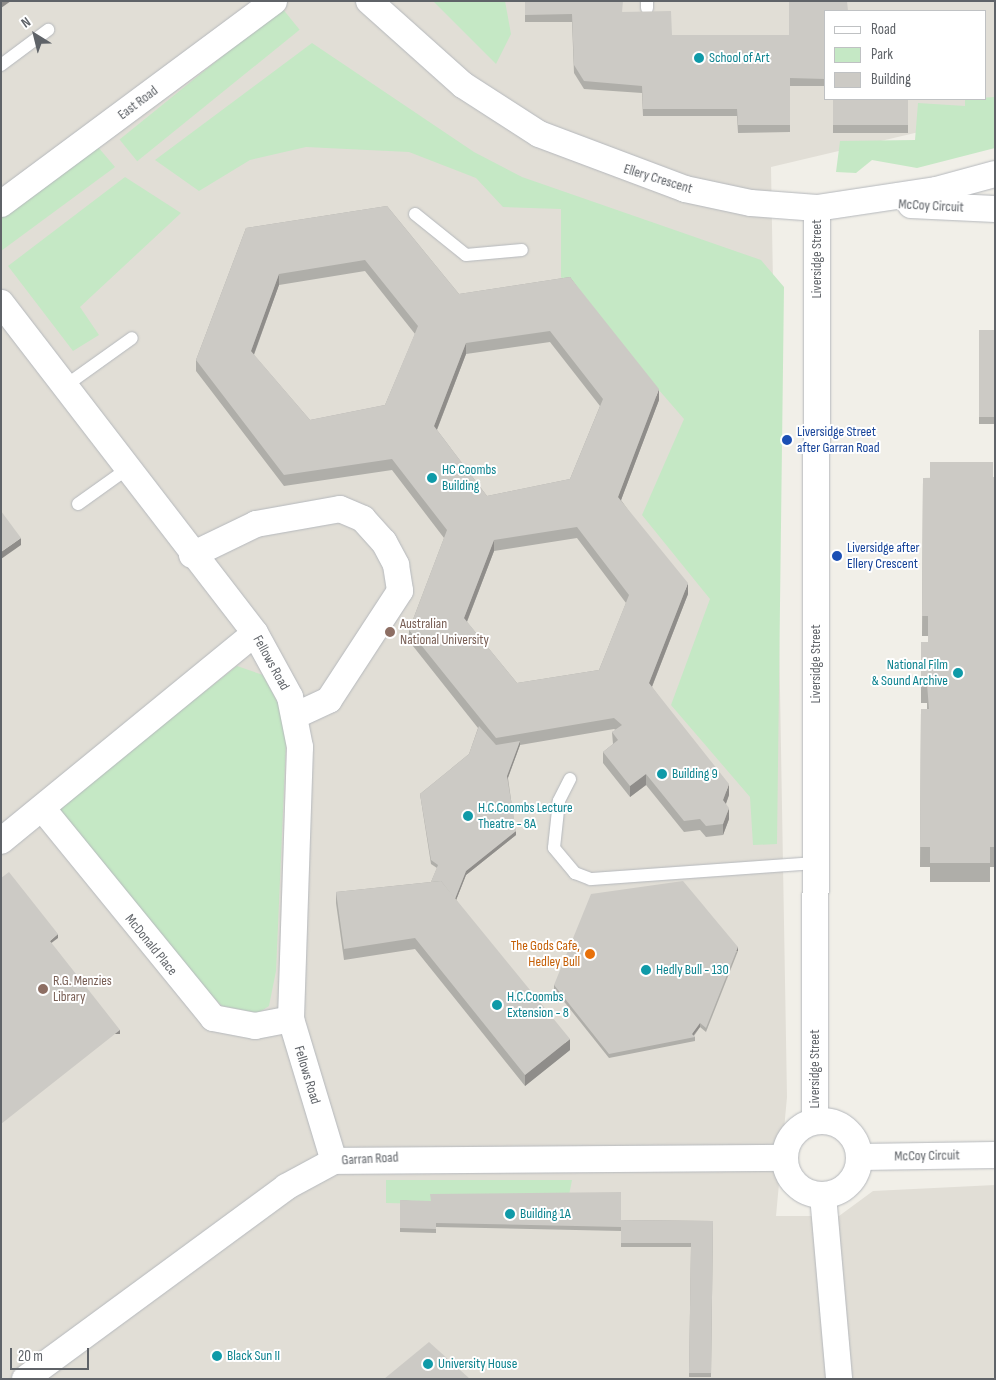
<!DOCTYPE html>
<html>
<head>
<meta charset="utf-8">
<style>
	body { margin:0 }
	#map { position:relative; width:996px; height:1380px; overflow:hidden; background:#f1efe8; font-family:"Sofia Sans Condensed",sans-serif }
	div>[style] { position:absolute }
	[style*='--x'] { left:calc(var(--x)*1px); top:calc(var(--y)*1px); width:calc(var(--w)*1px); rotate:calc(var(--a)*1deg) }
	.education>* { inset:0; background:#e1ded6 }
	.green>* { inset:0; background:#c5e8c5; transform-origin:0 0 }
	.roads { filter:drop-shadow(0 0 1px #b5b8bc) drop-shadow(0 0 1px #b5b8bc) }
	.service>* { height:12px; margin:-6px; padding:0 6px; transform-origin:6px; border-radius:6px; background:#fff }
	.minor>* { height:26px; margin:-13px; padding:0 13px; transform-origin:13px; border-radius:13px; background:#fff }
	.minor>.ring { margin:-13px; padding:0; box-sizing:content-box; background:none; border:26px solid #fff; border-radius:50% }
	.wall>* { inset:0; background:#afaea9; transform-origin:0 0 }
	.shaded-wall>* { inset:0; background:#8f8d8a; transform-origin:0 0 }
	.building>* { inset:0; background:#cccac5; transform-origin:0 0 }
	.dots>* { width:14px; height:14px; translate:-50% -50%; box-sizing:border-box; border:2px solid #fff; border-radius:50% }
	span { translate:-50% -50%; white-space:nowrap; text-align:center; line-height:1.15; -webkit-text-stroke:4px #fff; paint-order:stroke }
	.culture-label { font-size:14px; color:#0d838f }
	.left { translate:0 -50%; text-align:left }
	.right { translate:-100% -50%; text-align:right }
	.street-label { font-size:14px; color:#5f6368 }
	.transit-label { font-size:14px; color:#164399 }
	.education-label { font-size:14px; color:#785e54 }
	.food-label { font-size:14px; color:#c56008 }
	.frame { position:absolute; inset:0; border:2px solid #5f6368; pointer-events:none }
	.legend { position:absolute; left:824px; top:10px; width:162px; height:90px; box-sizing:border-box; background:#fff; border:1px solid #bfc1c3; margin:0; padding:6px 9px; list-style:none; font-size:15px; color:#5f6368 }
	.legend li { display:flex; align-items:center; gap:10px; height:25px }
	.legend b { width:25px; border:1px solid #bfc1c3 }
	.north { position:absolute; left:10px; top:10px; width:50px; height:50px; -webkit-text-stroke:4px #fff; paint-order:stroke; rotate:324deg; font-size:14px; font-weight:700; line-height:20px; text-align:center; color:#5f6368 }
	.north::after { content:''; display:block; margin:auto; width:18px; height:22px; background:#5f6368; clip-path:polygon(50% 0,100% 100%,50% 72%,0 100%) }
	.scale { position:absolute; left:10px; top:1348px; width:79px; height:22px; box-sizing:border-box; border:2px solid #5f6368; border-top:0; padding-left:6px; font-size:15px; line-height:18px; white-space:nowrap; color:#5f6368; -webkit-text-stroke:4px #fff; paint-order:stroke }
</style>
</head>
<body>
<div id="map">
	<div class="education">
		<i style="clip-path:polygon(evenodd,1px 1px,995px 1px,995px 114px,771px 167px,787px 1097px,776px 1216px,839px 1216px,873px 1191px,995px 1185px,995px 1379px,1px 1379px,1px 1px,825px 11px,985px 11px,985px 99px,825px 99px,825px 11px)"></i>
	</div>
	<div class="green">
		<i style="clip-path:polygon(433px 1px,505px 1px,511px 34px,496px 64px)"></i>
		<i style="left:282px;top:8px;width:28px;height:209px;rotate:51deg"></i>
		<i style="clip-path:polygon(312px 43px,474px 152px,522px 177px,761px 260px,784px 287px,777px 844px,753px 845px,750px 797px,671px 705px,710px 599px,642px 515px,684px 419px,561px 277px,561px 209px,503px 207px,476px 178px,409px 152px,306px 147px,250px 160px,199px 191px,155px 160px)"></i>
		<i style="clip-path:polygon(995px 97px,995px 148px,917px 168px,872px 160px,856px 173px,836px 172px,840px 141px,915px 140px,918px 103px,965px 106px,965px 99px)"></i>
		<i style="clip-path:polygon(98px 147px,115px 167px,1px 251px,1px 218px)"></i>
		<i style="clip-path:polygon(125px 177px,181px 213px,80px 307px,99px 335px,73px 351px,8px 266px)"></i>
		<i style="clip-path:polygon(237px 666px,263px 675px,279px 705px,286px 743px,276px 971px,269px 1006px,258px 1013px,222px 1006px,207px 991px,56px 809px)"></i>
		<i style="clip-path:polygon(386px 1180px,572px 1180px,569px 1195px,431px 1198px,431px 1204px,386px 1203px)"></i>
	</div>
	<div class="roads">
		<div class="service">
			<i style="--x:647;--y:8;--w:7;--a:-90"></i>
			<i style="--x:1;--y:65;--w:59;--a:-36.7"></i>
			<i style="--x:415;--y:214;--w:65;--a:38.8"></i>
			<i style="--x:466;--y:255;--w:56;--a:-5.1"></i>
			<i style="--x:65;--y:386;--w:82;--a:-35.6"></i>
			<i style="--x:78;--y:504;--w:60;--a:-35.5"></i>
			<i style="--x:570;--y:779;--w:25;--a:117"></i>
			<i style="--x:559;--y:801;--w:47;--a:96.1"></i>
			<i style="--x:554;--y:848;--w:33;--a:50"></i>
			<i style="--x:575;--y:873;--w:17;--a:21"></i>
			<i style="--x:591;--y:879;--w:226;--a:-4.1"></i>
		</div>
		<div class="minor">
			<i style="--x:369;--y:1;--w:126;--a:41.8"></i>
			<i style="--x:463;--y:85;--w:90;--a:32.8"></i>
			<i style="--x:539;--y:134;--w:156;--a:20.6"></i>
			<i style="--x:685;--y:189;--w:67;--a:12"></i>
			<i style="--x:751;--y:203;--w:66;--a:4.3"></i>
			<i style="--x:817;--y:208;--w:120;--a:-8.6"></i>
			<i style="--x:936;--y:190;--w:61;--a:-15.2"></i>
			<i style="--x:1;--y:204;--w:340;--a:-36.6"></i>
			<i style="--x:911;--y:205;--w:84;--a:2.7"></i>
			<i style="--x:1;--y:303;--w:416;--a:52.4"></i>
			<i style="--x:255;--y:633;--w:73;--a:61.3"></i>
			<i style="--x:290;--y:697;--w:51;--a:78.7"></i>
			<i style="--x:300;--y:747;--w:272;--a:91.9"></i>
			<i style="--x:291;--y:1019;--w:148;--a:73.2"></i>
			<i style="--x:192;--y:555;--w:71;--a:-25.8"></i>
			<i style="--x:256;--y:524;--w:85;--a:-10.1"></i>
			<i style="--x:340;--y:509;--w:25;--a:23"></i>
			<i style="--x:363;--y:519;--w:31;--a:48"></i>
			<i style="--x:384;--y:542;--w:26;--a:62"></i>
			<i style="--x:396;--y:565;--w:26;--a:81"></i>
			<i style="--x:400;--y:591;--w:130;--a:123.1"></i>
			<i style="--x:329;--y:700;--w:38;--a:155"></i>
			<i style="--x:42;--y:808;--w:271;--a:50.8"></i>
			<i style="--x:213;--y:1018;--w:43;--a:10.8"></i>
			<i style="--x:255;--y:1026;--w:37;--a:-11"></i>
			<i style="--x:1;--y:841;--w:328;--a:-39.3"></i>
			<i class="ring" style="left:785px;top:1121px;width:48px;height:48px"></i>
			<i style="--x:815;--y:1121;--w:913;--a:-89.87"></i>
			<i style="--x:860;--y:1157;--w:135;--a:-0.8"></i>
			<i style="--x:823;--y:1195;--w:185;--a:85"></i>
			<i style="--x:25;--y:1379;--w:324;--a:-36.3"></i>
			<i style="--x:286;--y:1187;--w:55;--a:-28.4"></i>
			<i style="--x:334;--y:1161;--w:451;--a:-0.4"></i>
		</div>
	</div>
	<div class="wall">
		<i style="clip-path:polygon(525px 1px,623px 12px,672px 35px,789px 35px,825px 11px,825px 86px,790px 86px,790px 132px,738px 133px,737px 116px,643px 116px,642px 93px,584px 89px,574px 73px,572px 22px,525px 22px)"></i>
		<i style="left:833px;top:99px;width:75px;height:34px"></i>
		<i style="clip-path:polygon(evenodd,387px 206px,459px 294px,570px 277px,659px 400px,621px 500px,688px 594px,652px 687px,729px 795px,726px 804px,729px 819px,723px 835px,706px 837px,700px 830px,684px 832px,646px 785px,630px 797px,603px 763px,603px 752px,613px 744px,612px 732px,616px 730px,614px 729px,520px 745px,508px 778px,516px 835px,466px 875px,456px 900px,570px 1050px,525px 1086px,415px 949px,344px 960px,336px 903px,336px 892px,431px 882px,437px 868px,431px 864px,420px 794px,469px 754px,478px 728px,409px 641px,409px 630px,444px 538px,392px 470px,284px 486px,196px 371px,196px 360px,246px 228px,387px 206px,365px 271px,415px 334px,385px 405px,310px 420px,254px 355px,279px 285px,365px 271px,387px 206px,550px 342px,600px 406px,570px 479px,487px 496px,437px 430px,466px 354px,550px 342px,387px 206px,577px 538px,626px 603px,599px 670px,517px 683px,467px 622px,494px 551px,577px 538px)"></i>
		<i style="left:979px;top:330px;width:16px;height:94px"></i>
		<i style="clip-path:polygon(995px 477px,995px 867px,990px 867px,990px 882px,930px 882px,930px 867px,920px 867px,921px 709px,927px 709px,927px 703px,921px 703px,921px 642px,928px 642px,928px 636px,922px 636px,923px 478px)"></i>
		<i style="clip-path:polygon(738px 951px,706px 1032px,700px 1027px,694px 1036px,695px 1037px,695px 1041px,609px 1058px,554px 989px,554px 985px)"></i>
		<i style="clip-path:polygon(400px 1200px,621px 1220px,713px 1221px,711px 1377px,689px 1377px,691px 1247px,621px 1247px,621px 1231px,436px 1227px,436px 1233px,400px 1232px)"></i>
	</div>
	<div class="shaded-wall">
		<i style="clip-path:polygon(1px 1px,11px 1px,1px 8px)"></i>
		<i style="clip-path:polygon(279px 274px,279px 285px,251px 362px,251px 351px)"></i>
		<i style="clip-path:polygon(466px 343px,466px 354px,434px 437px,434px 426px)"></i>
		<i style="clip-path:polygon(659px 389px,659px 400px,618px 508px,618px 497px)"></i>
		<i style="clip-path:polygon(21px 538px,21px 545px,1px 559px,1px 552px)"></i>
		<i style="clip-path:polygon(494px 540px,494px 551px,464px 629px,464px 618px)"></i>
		<i style="clip-path:polygon(688px 583px,688px 594px,649px 694px,649px 683px)"></i>
		<i style="clip-path:polygon(520px 741px,520px 745px,507px 780px,507px 776px)"></i>
		<i style="clip-path:polygon(646px 774px,646px 785px,630px 797px,630px 786px)"></i>
		<i style="clip-path:polygon(729px 784px,729px 795px,723px 811px,723px 800px)"></i>
		<i style="clip-path:polygon(729px 808px,729px 819px,723px 835px,723px 824px)"></i>
		<i style="clip-path:polygon(516px 831px,516px 835px,466px 875px,453px 908px,453px 904px,466px 871px)"></i>
		<i style="clip-path:polygon(58px 934px,58px 938px,50px 944px,50px 941px)"></i>
		<i style="left:738px;top:947px;width:4px;height:87px;rotate:90deg"></i>
		<i style="clip-path:polygon(700px 1023px,700px 1027px,692px 1037px,692px 1034px)"></i>
		<i style="left:120px;top:1030px;width:4px;height:152px;rotate:90deg"></i>
		<i style="clip-path:polygon(570px 1039px,570px 1050px,525px 1086px,525px 1075px)"></i>
	</div>
	<div class="building">
		<i style="clip-path:polygon(525px 1px,623px 1px,622px 12px,671px 11px,672px 35px,789px 35px,789px 1px,847px 1px,848px 11px,825px 11px,825px 79px,790px 78px,790px 125px,738px 125px,737px 109px,643px 109px,642px 86px,584px 81px,574px 65px,572px 14px,525px 15px)"></i>
		<i style="left:833px;top:99px;width:75px;height:26px"></i>
		<i style="clip-path:polygon(evenodd,387px 206px,459px 294px,570px 277px,659px 389px,618px 497px,688px 583px,649px 683px,729px 784px,723px 800px,729px 808px,723px 824px,706px 826px,700px 819px,684px 821px,646px 774px,630px 786px,603px 752px,618px 740px,612px 732px,622px 725px,614px 718px,496px 738px,409px 630px,447px 530px,392px 459px,284px 475px,196px 360px,246px 228px,387px 206px,365px 260px,418px 326px,385px 405px,310px 420px,251px 351px,279px 274px,365px 260px,387px 206px,550px 331px,603px 399px,570px 479px,487px 496px,434px 426px,466px 343px,550px 331px,387px 206px,577px 527px,629px 595px,599px 670px,517px 683px,464px 618px,494px 540px,577px 527px)"></i>
		<i style="left:979px;top:330px;width:16px;height:87px"></i>
		<i style="clip-path:polygon(930px 462px,993px 462px,993px 477px,995px 477px,995px 847px,990px 847px,990px 863px,930px 863px,930px 847px,920px 847px,921px 709px,929px 709px,927px 684px,921px 684px,921px 642px,928px 642px,928px 616px,922px 616px,923px 478px,930px 478px)"></i>
		<i style="clip-path:polygon(1px 511px,21px 538px,1px 552px)"></i>
		<i style="clip-path:polygon(479px 726px,496px 745px,520px 741px,507px 776px,516px 831px,466px 871px,455px 899px,441px 881px,431px 882px,438px 865px,431px 860px,420px 794px,469px 754px)"></i>
		<i style="clip-path:polygon(9px 872px,58px 934px,50px 941px,120px 1030px,1px 1124px,1px 878px)"></i>
		<i style="clip-path:polygon(441px 881px,570px 1039px,525px 1075px,415px 938px,344px 949px,336px 892px)"></i>
		<i style="clip-path:polygon(683px 881px,738px 947px,706px 1028px,700px 1023px,692px 1034px,695px 1037px,609px 1054px,554px 985px,591px 894px)"></i>
		<i style="clip-path:polygon(621px 1192px,621px 1220px,713px 1221px,711px 1373px,689px 1373px,691px 1243px,621px 1243px,621px 1227px,436px 1223px,436px 1229px,400px 1228px,400px 1200px,431px 1201px,430px 1194px)"></i>
		<i style="clip-path:polygon(429px 1342px,470px 1379px,384px 1379px)"></i>
	</div>
	<div class="dots">
		<i style="left:699px;top:58px;background:#0f9aa8"></i>
		<i style="left:787px;top:440px;background:#1a4fb4"></i>
		<i style="left:432px;top:478px;background:#0f9aa8"></i>
		<i style="left:837px;top:556px;background:#1a4fb4"></i>
		<i style="left:390px;top:632px;background:#8d6e63"></i>
		<i style="left:958px;top:673px;background:#0f9aa8"></i>
		<i style="left:662px;top:774px;background:#0f9aa8"></i>
		<i style="left:468px;top:816px;background:#0f9aa8"></i>
		<i style="left:590px;top:954px;background:#e8710a"></i>
		<i style="left:646px;top:970px;background:#0f9aa8"></i>
		<i style="left:43px;top:989px;background:#8d6e63"></i>
		<i style="left:497px;top:1005px;background:#0f9aa8"></i>
		<i style="left:510px;top:1214px;background:#0f9aa8"></i>
		<i style="left:217px;top:1356px;background:#0f9aa8"></i>
		<i style="left:428px;top:1364px;background:#0f9aa8"></i>
	</div>
	<div class="culture-label">
		<span class="left" style="left:709px;top:58px">School of Art</span>
		<span class="left" style="left:442px;top:478px">HC Coombs<br>Building</span>
		<span class="right" style="left:948px;top:673px">National Film<br>&amp; Sound Archive</span>
		<span class="left" style="left:672px;top:774px">Building 9</span>
		<span class="left" style="left:478px;top:816px">H.C.Coombs Lecture<br>Theatre - 8A</span>
		<span class="left" style="left:656px;top:970px">Hedly Bull - 130</span>
		<span class="left" style="left:507px;top:1005px">H.C.Coombs<br>Extension - 8</span>
		<span class="left" style="left:520px;top:1214px">Building 1A</span>
		<span class="left" style="left:227px;top:1356px">Black Sun II</span>
		<span class="left" style="left:438px;top:1364px">University House</span>
	</div>
	<div class="street-label">
		<span style="left:138px;top:103px;rotate:-37deg">East Road</span>
		<span style="left:658px;top:179px;rotate:17deg">Ellery Crescent</span>
		<span style="left:931px;top:206px;rotate:3deg">McCoy Circuit</span>
		<span style="left:817px;top:259px;rotate:-90deg">Liversidge Street</span>
		<span style="left:271px;top:663px;rotate:61deg">Fellows Road</span>
		<span style="left:816px;top:664px;rotate:-90deg">Liversidge Street</span>
		<span style="left:151px;top:945px;rotate:51deg">McDonald Place</span>
		<span style="left:815px;top:1069px;rotate:-90deg">Liversidge Street</span>
		<span style="left:307px;top:1075px;rotate:73deg">Fellows Road</span>
		<span style="left:927px;top:1156px;rotate:-1deg">McCoy Circuit</span>
		<span style="left:370px;top:1159px;rotate:-3deg">Garran Road</span>
	</div>
	<div class="transit-label">
		<span class="left" style="left:797px;top:440px">Liversidge Street<br>after Garran Road</span>
		<span class="left" style="left:847px;top:556px">Liversidge after<br>Ellery Crescent</span>
	</div>
	<div class="education-label">
		<span class="left" style="left:400px;top:632px">Australian<br>National University</span>
		<span class="left" style="left:53px;top:989px">R.G. Menzies<br>Library</span>
	</div>
	<div class="food-label">
		<span class="right" style="left:580px;top:954px">The Gods Cafe,<br>Hedley Bull</span>
	</div>
	<div class="frame"></div>
	<ul class="legend">
	<li><b style="height:6px;background:#fff"></b>Road</li>
	<li><b style="height:14px;background:#c5e8c5"></b>Park</li>
	<li><b style="height:14px;background:#cccac5"></b>Building</li>
	</ul>
	<div class="north">N</div>
	<div class="scale">20 m</div>
</div>
</body>
</html>
